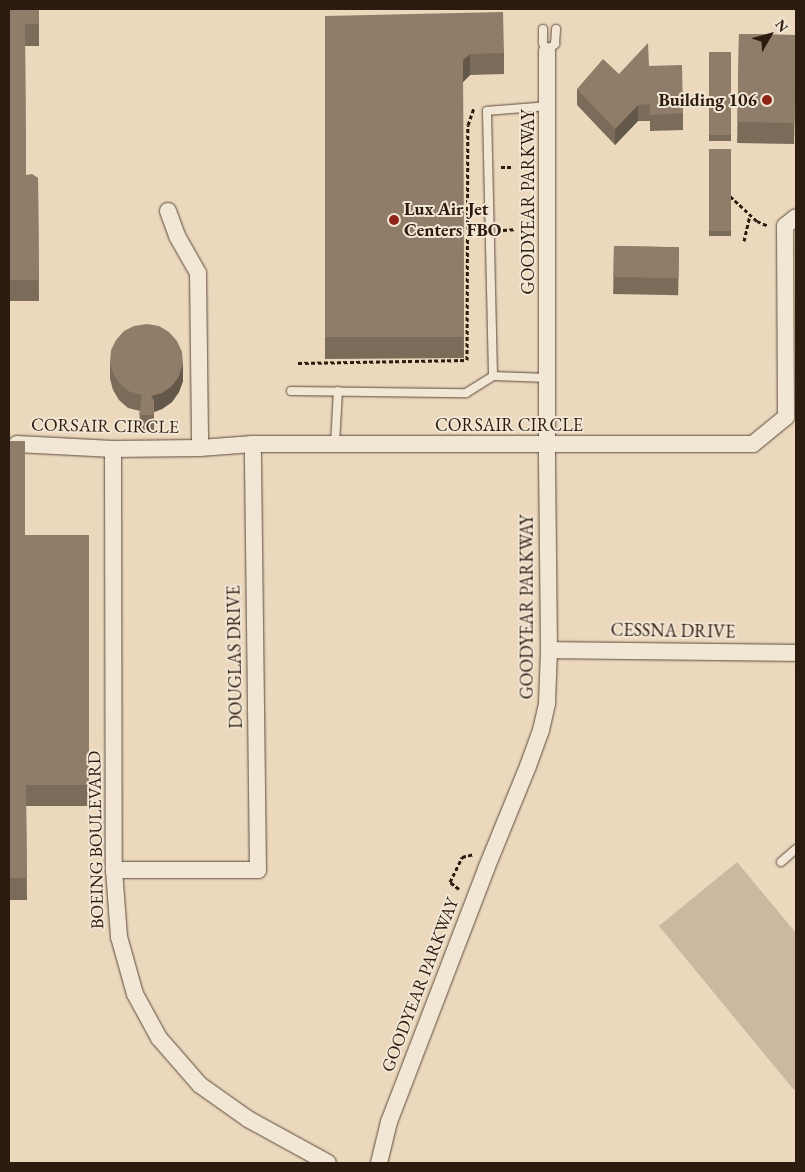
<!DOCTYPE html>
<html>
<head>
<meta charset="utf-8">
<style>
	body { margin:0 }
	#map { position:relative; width:805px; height:1172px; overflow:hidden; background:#ebd8bd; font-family:"EB Garamond",serif }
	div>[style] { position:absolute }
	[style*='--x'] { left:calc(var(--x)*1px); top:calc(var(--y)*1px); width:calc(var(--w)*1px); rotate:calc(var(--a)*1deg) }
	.green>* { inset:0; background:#cbb89f }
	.path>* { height:3px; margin-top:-1.5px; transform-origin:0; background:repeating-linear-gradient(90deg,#2c1b0f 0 4px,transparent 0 6.5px) }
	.roads { filter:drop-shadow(0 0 1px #5c4a3a) drop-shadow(0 0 1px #5c4a3a) }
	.service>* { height:8px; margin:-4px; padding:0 4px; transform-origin:4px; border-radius:4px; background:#f2e6d4 }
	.minor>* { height:16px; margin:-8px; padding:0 8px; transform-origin:8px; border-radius:8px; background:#f2e6d4 }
	.wall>* { inset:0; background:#7b6c5a; transform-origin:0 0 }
	.shaded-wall>* { inset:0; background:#64584a }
	.building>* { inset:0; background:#8f7d69; transform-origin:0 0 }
	.dots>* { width:14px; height:14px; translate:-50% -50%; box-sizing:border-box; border:2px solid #f2e6d4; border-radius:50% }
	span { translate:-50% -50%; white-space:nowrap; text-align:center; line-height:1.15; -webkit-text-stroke:4px #f2e6d4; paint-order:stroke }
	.poi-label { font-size:18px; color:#2c1b0f; font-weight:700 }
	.right { translate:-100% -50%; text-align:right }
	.left { translate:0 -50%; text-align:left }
	.street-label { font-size:18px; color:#2c1b0f }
	.frame { position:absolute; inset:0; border:10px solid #2c1b0f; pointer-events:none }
	.north { position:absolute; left:745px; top:10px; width:50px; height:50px; -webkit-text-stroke:4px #f2e6d4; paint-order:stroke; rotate:52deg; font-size:14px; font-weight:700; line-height:20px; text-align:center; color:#2c1b0f }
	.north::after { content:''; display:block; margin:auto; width:18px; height:22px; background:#2c1b0f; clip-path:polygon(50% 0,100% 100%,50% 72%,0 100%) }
</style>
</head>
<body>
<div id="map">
	<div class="green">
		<i style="clip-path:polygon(737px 862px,796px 933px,796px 1088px,794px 1090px,659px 926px)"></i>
	</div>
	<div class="path">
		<i style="--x:501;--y:167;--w:13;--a:0"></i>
		<i style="--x:730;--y:196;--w:37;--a:43"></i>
		<i style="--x:757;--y:221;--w:12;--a:24"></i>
		<i style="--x:503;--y:230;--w:13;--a:-4"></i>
		<i style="--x:744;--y:241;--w:27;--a:-77"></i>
		<i style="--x:298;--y:363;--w:169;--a:-1"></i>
		<i style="--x:467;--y:360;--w:235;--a:-89.8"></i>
		<i style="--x:468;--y:125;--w:18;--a:-71"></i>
		<i style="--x:459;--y:889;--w:11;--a:-142"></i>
		<i style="--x:450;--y:882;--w:28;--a:-64"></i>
		<i style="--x:462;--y:857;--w:12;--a:-14"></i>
	</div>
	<div class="roads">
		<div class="service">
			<i style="--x:543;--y:29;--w:14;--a:90"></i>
			<i style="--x:543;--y:43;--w:9;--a:63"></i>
			<i style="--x:547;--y:51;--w:11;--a:-41"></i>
			<i style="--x:555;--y:44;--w:15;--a:-86"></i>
			<i style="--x:493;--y:376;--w:55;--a:2.1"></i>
			<i style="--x:291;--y:391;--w:175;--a:0.7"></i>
			<i style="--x:466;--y:393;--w:32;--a:-32"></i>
			<i style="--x:493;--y:376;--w:265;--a:-91.3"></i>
			<i style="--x:487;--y:111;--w:61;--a:-4.7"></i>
			<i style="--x:335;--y:444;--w:53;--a:-86.8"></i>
			<i style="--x:781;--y:862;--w:20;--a:-41"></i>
		</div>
		<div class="minor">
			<i style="--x:168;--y:211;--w:27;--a:70"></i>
			<i style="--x:177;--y:236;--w:43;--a:60.4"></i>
			<i style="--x:198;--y:273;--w:175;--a:89.3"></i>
			<i style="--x:17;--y:444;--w:96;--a:3"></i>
			<i style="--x:113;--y:449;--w:87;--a:-0.7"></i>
			<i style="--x:200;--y:448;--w:53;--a:-4.3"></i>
			<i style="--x:253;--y:444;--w:500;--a:0"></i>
			<i style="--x:753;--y:444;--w:43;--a:-39.3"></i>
			<i style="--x:786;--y:417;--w:191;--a:-90.3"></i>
			<i style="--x:785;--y:226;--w:14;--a:-39"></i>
			<i style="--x:113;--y:449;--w:421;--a:89.9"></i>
			<i style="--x:114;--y:870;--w:67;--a:85.7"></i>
			<i style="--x:119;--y:937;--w:59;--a:74.3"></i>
			<i style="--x:135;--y:994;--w:50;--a:61.4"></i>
			<i style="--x:159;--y:1038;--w:62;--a:48.9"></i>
			<i style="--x:200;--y:1085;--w:59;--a:35.3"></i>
			<i style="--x:248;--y:1119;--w:91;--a:28.8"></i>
			<i style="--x:549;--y:650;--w:247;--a:0.7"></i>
			<i style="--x:114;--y:870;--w:144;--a:0"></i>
			<i style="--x:258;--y:870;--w:426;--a:-90.7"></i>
			<i style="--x:379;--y:1163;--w:42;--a:-76.3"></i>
			<i style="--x:389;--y:1122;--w:271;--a:-69"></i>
			<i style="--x:486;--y:869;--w:111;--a:-67.8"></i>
			<i style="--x:528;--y:766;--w:38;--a:-70"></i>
			<i style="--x:541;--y:730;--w:28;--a:-77"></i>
			<i style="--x:547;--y:703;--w:53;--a:-87.8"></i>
			<i style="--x:549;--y:650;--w:206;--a:-90.6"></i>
			<i style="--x:547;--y:444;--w:393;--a:-90"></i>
		</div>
	</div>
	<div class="wall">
		<i style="clip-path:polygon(9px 10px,39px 10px,39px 46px,25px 46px,26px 175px,38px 178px,39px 301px,9px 301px)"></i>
		<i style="clip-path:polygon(325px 16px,504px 53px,504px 74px,470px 75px,463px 82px,464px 358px,325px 359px)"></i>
		<i style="left:739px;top:34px;width:57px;height:109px;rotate:1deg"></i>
		<i style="left:709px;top:52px;width:22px;height:89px"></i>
		<i style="clip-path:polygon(649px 66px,683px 113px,683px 130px,650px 131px,650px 121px,638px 121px,615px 145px,577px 105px,577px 89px)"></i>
		<i style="left:709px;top:149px;width:22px;height:87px"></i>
		<i style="left:614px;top:246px;width:65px;height:48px;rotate:1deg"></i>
		<i style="clip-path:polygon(110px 362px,183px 381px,179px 392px,172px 402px,162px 409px,154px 412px,154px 431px,139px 431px,140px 411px,128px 408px,119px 400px,113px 390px,110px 379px)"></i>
		<i style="clip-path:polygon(9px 441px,25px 535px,89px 535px,89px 806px,26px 806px,27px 900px,9px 900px)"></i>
	</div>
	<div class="shaded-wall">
		<i style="clip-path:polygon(470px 54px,470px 75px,463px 82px,463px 60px)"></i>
		<i style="clip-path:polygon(638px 105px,638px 121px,615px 145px,615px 129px)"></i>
		<i style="clip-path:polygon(183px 364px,183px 381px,179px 392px,172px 402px,162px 409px,151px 413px,151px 396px)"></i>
	</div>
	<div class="building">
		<i style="clip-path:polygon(9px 10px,39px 10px,39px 24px,25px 24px,26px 175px,32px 174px,38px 178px,39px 280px,9px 280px)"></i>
		<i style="clip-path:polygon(503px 12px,504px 53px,470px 54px,463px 60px,464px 337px,325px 337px,325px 16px)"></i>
		<i style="left:739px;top:34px;width:57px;height:88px;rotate:1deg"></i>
		<i style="clip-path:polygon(648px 43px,649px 66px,682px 65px,683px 113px,650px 115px,650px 104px,638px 105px,615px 129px,577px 89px,603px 59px,619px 74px)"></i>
		<i style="left:709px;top:52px;width:22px;height:83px"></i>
		<i style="left:709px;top:149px;width:22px;height:82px"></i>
		<i style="left:614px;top:246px;width:65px;height:31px;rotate:1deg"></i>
		<i style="clip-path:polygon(147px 324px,159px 326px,169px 332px,177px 341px,182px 352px,183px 364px,179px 376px,172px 386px,162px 393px,151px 396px,154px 400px,154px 415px,139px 415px,142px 395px,128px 391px,119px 383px,113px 373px,110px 362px,111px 350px,116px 340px,124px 331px,134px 326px)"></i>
		<i style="clip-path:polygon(9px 441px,25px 441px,25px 535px,89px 535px,89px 785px,26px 785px,27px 878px,9px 878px)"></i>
	</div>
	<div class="dots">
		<i style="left:767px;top:100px;background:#8f2418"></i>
		<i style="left:394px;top:220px;background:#8f2418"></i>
	</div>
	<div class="poi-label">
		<span class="right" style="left:757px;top:100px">Building 106</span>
		<span class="left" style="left:404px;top:220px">Lux Air Jet<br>Centers FBO</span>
	</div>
	<div class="street-label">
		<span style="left:528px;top:202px;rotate:-90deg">GOODYEAR PARKWAY</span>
		<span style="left:509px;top:425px">CORSAIR CIRCLE</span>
		<span style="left:105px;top:426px;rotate:1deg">CORSAIR CIRCLE</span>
		<span style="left:527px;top:607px;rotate:-90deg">GOODYEAR PARKWAY</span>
		<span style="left:673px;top:631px;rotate:1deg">CESSNA DRIVE</span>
		<span style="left:235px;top:657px;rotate:-91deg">DOUGLAS DRIVE</span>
		<span style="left:96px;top:840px;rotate:-91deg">BOEING BOULEVARD</span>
		<span style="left:420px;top:985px;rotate:-69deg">GOODYEAR PARKWAY</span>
	</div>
	<div class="frame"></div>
	<div class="north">N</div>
</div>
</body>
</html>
